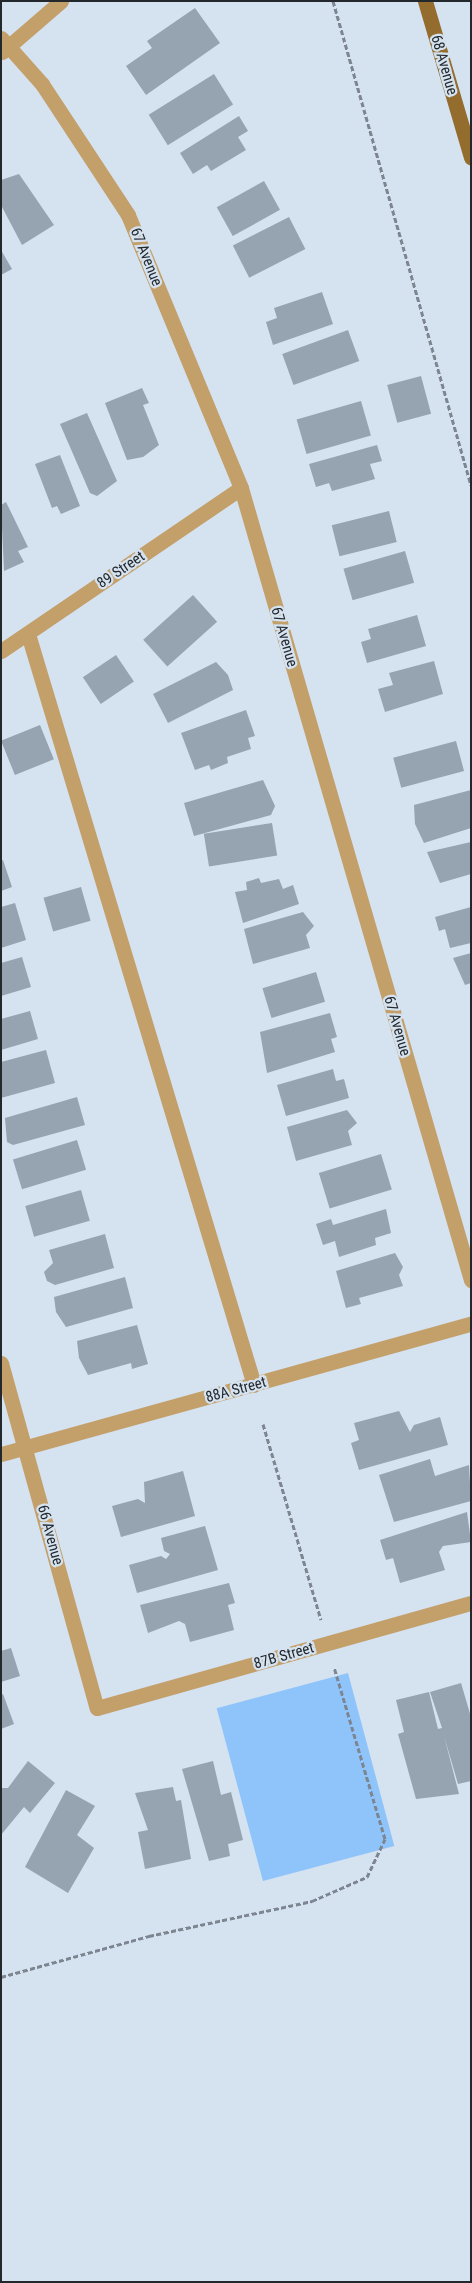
<!DOCTYPE html>
<html>
<head>
<meta charset="utf-8">
<style>
	body { margin:0 }
	#map { position:relative; width:472px; height:2283px; overflow:hidden; background:#d5e2f0; font-family:"Roboto Condensed",sans-serif }
	div>[style] { position:absolute }
	[style*='--x'] { left:calc(var(--x)*1px); top:calc(var(--y)*1px); width:calc(var(--w)*1px); rotate:calc(var(--a)*1deg) }
	.green>* { inset:0; background:#8ec4fa; transform-origin:0 0 }
	.building>* { inset:0; background:#96a3b0; transform-origin:0 0 }
	.path>* { height:3px; margin-top:-1.5px; transform-origin:0; background:repeating-linear-gradient(90deg,#7d8690 0 5px,transparent 0 7.5px) }
	.minor>* { height:15px; margin:-7.5px; padding:0 7.5px; transform-origin:7.5px; border-radius:7.5px; background:#c39f6a }
	.major>* { height:15px; margin:-7.5px; padding:0 7.5px; transform-origin:7.5px; border-radius:7.5px; background:#936c2e }
	span { translate:-50% -50%; white-space:nowrap; text-align:center; line-height:1.15; -webkit-text-stroke:4.5px #d5e2f0; paint-order:stroke }
	.street-label { font-size:15px; color:#23282d }
	.frame { position:absolute; inset:0; border:2px solid #23282d; pointer-events:none }
</style>
</head>
<body>
<div id="map">
	<div class="green">
		<i style="left:348px;top:1673px;width:179px;height:136px;rotate:75deg"></i>
	</div>
	<div class="building">
		<i style="clip-path:polygon(195px 8px,220px 43px,146px 95px,126px 66px,152px 48px,147px 41px)"></i>
		<i style="left:214px;top:74px;width:36px;height:77px;rotate:58deg"></i>
		<i style="clip-path:polygon(239px 116px,248px 131px,238px 137px,246px 150px,211px 171px,207px 165px,193px 174px,180px 153px)"></i>
		<i style="clip-path:polygon(19px 174px,54px 225px,22px 245px,1px 205px,1px 180px)"></i>
		<i style="left:264px;top:181px;width:33px;height:54px;rotate:61deg"></i>
		<i style="left:289px;top:217px;width:36px;height:63px;rotate:63deg"></i>
		<i style="clip-path:polygon(1px 250px,12px 269px,1px 275px)"></i>
		<i style="clip-path:polygon(322px 292px,333px 324px,273px 345px,266px 322px,277px 318px,274px 308px)"></i>
		<i style="left:348px;top:330px;width:33px;height:70px;rotate:70deg"></i>
		<i style="left:421px;top:376px;width:39px;height:35px;rotate:75deg"></i>
		<i style="clip-path:polygon(142px 388px,149px 403px,143px 405px,159px 445px,143px 457px,127px 460px,105px 403px)"></i>
		<i style="left:361px;top:401px;width:36px;height:67px;rotate:74deg"></i>
		<i style="clip-path:polygon(87px 413px,117px 481px,97px 496px,90px 493px,60px 424px)"></i>
		<i style="clip-path:polygon(377px 445px,382px 461px,370px 464px,375px 479px,332px 491px,329px 483px,316px 487px,309px 464px)"></i>
		<i style="clip-path:polygon(60px 455px,80px 506px,61px 514px,57px 506px,52px 508px,35px 464px)"></i>
		<i style="clip-path:polygon(6px 502px,28px 547px,18px 551px,24px 562px,4px 571px,1px 505px)"></i>
		<i style="left:389px;top:511px;width:32px;height:59px;rotate:76deg"></i>
		<i style="left:405px;top:551px;width:33px;height:64px;rotate:74deg"></i>
		<i style="left:193px;top:595px;width:36px;height:67px;rotate:48deg"></i>
		<i style="clip-path:polygon(417px 615px,426px 646px,367px 663px,361px 642px,371px 639px,368px 629px)"></i>
		<i style="left:116px;top:655px;width:32px;height:40px;rotate:56deg"></i>
		<i style="clip-path:polygon(434px 661px,443px 694px,385px 712px,378px 689px,393px 685px,389px 673px)"></i>
		<i style="clip-path:polygon(216px 662px,228px 675px,233px 690px,168px 723px,153px 694px)"></i>
		<i style="clip-path:polygon(246px 710px,255px 736px,248px 738px,251px 749px,227px 757px,228px 763px,211px 770px,209px 765px,195px 770px,181px 733px)"></i>
		<i style="left:40px;top:725px;width:37px;height:42px;rotate:68deg"></i>
		<i style="left:456px;top:741px;width:31px;height:65px;rotate:75deg"></i>
		<i style="clip-path:polygon(263px 780px,275px 806px,271px 815px,194px 836px,184px 803px)"></i>
		<i style="clip-path:polygon(471px 790px,471px 828px,424px 843px,415px 824px,414px 805px)"></i>
		<i style="left:272px;top:823px;width:33px;height:69px;rotate:81deg"></i>
		<i style="clip-path:polygon(471px 842px,471px 874px,440px 883px,427px 852px)"></i>
		<i style="clip-path:polygon(3px 860px,12px 887px,1px 891px,1px 861px)"></i>
		<i style="clip-path:polygon(259px 878px,261px 883px,279px 879px,283px 889px,293px 885px,299px 904px,243px 923px,235px 892px,247px 890px,246px 882px)"></i>
		<i style="left:81px;top:887px;width:35px;height:39px;rotate:74deg"></i>
		<i style="clip-path:polygon(15px 903px,26px 940px,1px 948px,1px 907px)"></i>
		<i style="clip-path:polygon(471px 907px,471px 943px,450px 948px,445px 929px,439px 931px,435px 917px)"></i>
		<i style="clip-path:polygon(303px 912px,314px 926px,306px 935px,310px 948px,253px 964px,244px 929px)"></i>
		<i style="clip-path:polygon(471px 953px,471px 983px,465px 985px,453px 958px)"></i>
		<i style="clip-path:polygon(22px 957px,31px 987px,1px 996px,1px 963px)"></i>
		<i style="left:316px;top:972px;width:31px;height:56px;rotate:73deg"></i>
		<i style="clip-path:polygon(30px 1011px,38px 1039px,1px 1050px,1px 1019px)"></i>
		<i style="clip-path:polygon(330px 1013px,337px 1037px,331px 1039px,335px 1052px,267px 1073px,260px 1032px)"></i>
		<i style="clip-path:polygon(46px 1050px,55px 1083px,1px 1098px,1px 1062px)"></i>
		<i style="clip-path:polygon(333px 1069px,336px 1081px,344px 1079px,349px 1098px,286px 1116px,277px 1085px)"></i>
		<i style="clip-path:polygon(77px 1097px,85px 1125px,13px 1145px,7px 1142px,5px 1118px)"></i>
		<i style="clip-path:polygon(347px 1110px,357px 1123px,348px 1131px,352px 1145px,296px 1161px,287px 1127px)"></i>
		<i style="left:77px;top:1140px;width:31px;height:67px;rotate:73deg"></i>
		<i style="left:381px;top:1154px;width:37px;height:65px;rotate:73deg"></i>
		<i style="left:81px;top:1190px;width:32px;height:58px;rotate:74deg"></i>
		<i style="clip-path:polygon(386px 1209px,391px 1233px,375px 1238px,376px 1245px,339px 1257px,335px 1241px,323px 1245px,316px 1224px,331px 1219px,333px 1225px)"></i>
		<i style="clip-path:polygon(105px 1234px,114px 1268px,55px 1285px,47px 1281px,44px 1272px,53px 1263px,49px 1250px)"></i>
		<i style="clip-path:polygon(395px 1253px,403px 1267px,399px 1275px,403px 1286px,359px 1298px,361px 1304px,346px 1308px,336px 1271px)"></i>
		<i style="clip-path:polygon(125px 1277px,133px 1308px,66px 1327px,56px 1312px,54px 1297px)"></i>
		<i style="clip-path:polygon(137px 1325px,148px 1364px,132px 1369px,131px 1363px,88px 1375px,79px 1358px,77px 1341px)"></i>
		<i style="clip-path:polygon(399px 1411px,410px 1432px,414px 1425px,440px 1417px,448px 1445px,359px 1470px,351px 1443px,359px 1440px,354px 1423px)"></i>
		<i style="clip-path:polygon(430px 1459px,435px 1476px,469px 1465px,471px 1501px,394px 1522px,379px 1475px)"></i>
		<i style="clip-path:polygon(183px 1471px,195px 1516px,121px 1537px,112px 1506px,138px 1499px,145px 1503px,144px 1482px)"></i>
		<i style="clip-path:polygon(467px 1512px,471px 1542px,443px 1546px,439px 1552px,445px 1570px,400px 1583px,393px 1558px,386px 1560px,380px 1540px)"></i>
		<i style="clip-path:polygon(205px 1526px,218px 1570px,137px 1593px,129px 1565px,161px 1556px,166px 1559px,170px 1554px,164px 1551px,161px 1538px)"></i>
		<i style="clip-path:polygon(229px 1583px,235px 1603px,228px 1605px,234px 1630px,190px 1642px,185px 1624px,179px 1621px,148px 1633px,140px 1605px)"></i>
		<i style="clip-path:polygon(11px 1648px,20px 1676px,1px 1682px,1px 1651px)"></i>
		<i style="clip-path:polygon(461px 1683px,471px 1717px,471px 1781px,458px 1784px,444px 1736px,459px 1794px,416px 1799px,398px 1734px,404px 1732px,396px 1700px,429px 1692px,438px 1729px,442px 1728px,430px 1692px)"></i>
		<i style="clip-path:polygon(3px 1694px,14px 1724px,1px 1729px,1px 1695px)"></i>
		<i style="clip-path:polygon(28px 1761px,55px 1783px,30px 1813px,24px 1807px,1px 1835px,1px 1788px,8px 1788px)"></i>
		<i style="clip-path:polygon(213px 1761px,221px 1795px,231px 1792px,243px 1840px,228px 1844px,230px 1856px,209px 1861px,182px 1769px)"></i>
		<i style="clip-path:polygon(173px 1787px,176px 1801px,181px 1800px,191px 1859px,145px 1869px,138px 1832px,148px 1830px,135px 1793px)"></i>
		<i style="clip-path:polygon(66px 1790px,95px 1806px,77px 1835px,94px 1848px,68px 1893px,25px 1867px)"></i>
	</div>
	<div class="path">
		<i style="--x:333;--y:1;--w:503;--a:74.09"></i>
		<i style="--x:263;--y:1424;--w:204;--a:73.5"></i>
		<i style="--x:1;--y:1977;--w:154;--a:-15.5"></i>
		<i style="--x:149;--y:1936;--w:167;--a:-12.1"></i>
		<i style="--x:312;--y:1901;--w:60;--a:-23.6"></i>
		<i style="--x:367;--y:1877;--w:42;--a:-64.7"></i>
		<i style="--x:385;--y:1839;--w:179;--a:-106.5"></i>
	</div>
	<div class="minor">
		<i style="--x:1;--y:38;--w:62;--a:48.3"></i>
		<i style="--x:42;--y:84;--w:157;--a:56.7"></i>
		<i style="--x:128;--y:215;--w:295;--a:67.5"></i>
		<i style="--x:241;--y:488;--w:825;--a:73.81"></i>
		<i style="--x:2;--y:52;--w:78;--a:-40.8"></i>
		<i style="--x:28;--y:634;--w:784;--a:73.25"></i>
		<i style="--x:1;--y:651;--w:290;--a:-34.2"></i>
		<i style="--x:1;--y:1363;--w:358;--a:74.5"></i>
		<i style="--x:97;--y:1708;--w:388;--a:-15.7"></i>
		<i style="--x:1;--y:1454;--w:488;--a:-15.5"></i>
	</div>
	<div class="major">
		<i style="--x:425;--y:1;--w:163;--a:73.6"></i>
	</div>
	<div class="street-label">
		<span style="left:444px;top:65px;rotate:74deg">68 Avenue</span>
		<span style="left:146px;top:257px;rotate:68deg">67 Avenue</span>
		<span style="left:121px;top:570px;rotate:-34deg">89 Street</span>
		<span style="left:284px;top:637px;rotate:74deg">67 Avenue</span>
		<span style="left:397px;top:1026px;rotate:74deg">67 Avenue</span>
		<span style="left:236px;top:1390px;rotate:-15deg">88A Street</span>
		<span style="left:50px;top:1535px;rotate:75deg">66 Avenue</span>
		<span style="left:284px;top:1656px;rotate:-16deg">87B Street</span>
	</div>
	<div class="frame"></div>
</div>
</body>
</html>
